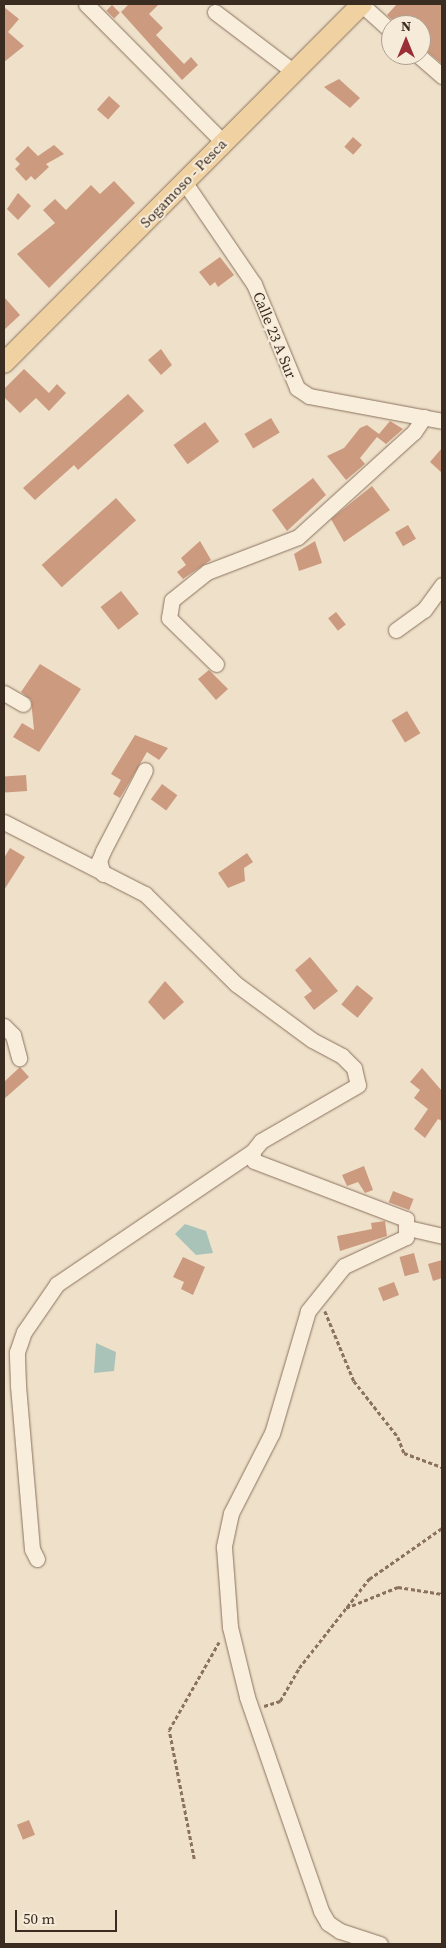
<!DOCTYPE html>
<html>
<head>
<meta charset="utf-8">
<style>
	body { margin:0 }
	#map { position:relative; width:446px; height:1948px; overflow:hidden; background:#eee0c9; font-family:"Source Serif 4",serif }
	div>[style] { position:absolute }
	[style*='--x'] { left:calc(var(--x)*1px); top:calc(var(--y)*1px); width:calc(var(--w)*1px); rotate:calc(var(--a)*1deg) }
	.water>* { inset:0; background:#aac3b9 }
	.building>* { inset:0; background:#cc9a7f; transform-origin:0 0 }
	.path>* { height:2.5px; margin-top:-1.25px; transform-origin:0; background:repeating-linear-gradient(90deg,#8b725e 0 4px,transparent 0 6.5px) }
	.roads { filter:drop-shadow(0 0 1px #8b725e) drop-shadow(0 0 1px #8b725e) }
	.minor>* { height:15px; margin:-7.5px; padding:0 7.5px; transform-origin:7.5px; border-radius:7.5px; background:#f9eedc }
	.major>* { height:20px; margin:-10px; padding:0 10px; transform-origin:10px; border-radius:10px; background:#f0d2a2 }
	span { translate:-50% -50%; white-space:nowrap; text-align:center; line-height:1.15; -webkit-text-stroke:4px #f6ebd9; paint-order:stroke }
	.street-label { font-size:15px; color:#3b2c21 }
	.frame { position:absolute; inset:0; border:5px solid #3b2c21; pointer-events:none }
	.north { position:absolute; left:381px; top:15px; width:50px; height:50px; box-sizing:border-box; background:#f6ebd9; border:1px solid #ab9f8f; border-radius:50%; rotate:0deg; font-size:14px; font-weight:700; line-height:20px; text-align:center; color:#3b2c21 }
	.north::after { content:''; display:block; margin:auto; width:18px; height:22px; background:#992e36; clip-path:polygon(50% 0,100% 100%,50% 72%,0 100%) }
	.scale { position:absolute; left:15px; top:1910px; width:102px; height:22px; box-sizing:border-box; border:2px solid #3b2c21; border-top:0; padding-left:6px; font-size:15px; line-height:18px; white-space:nowrap; color:#3b2c21; -webkit-text-stroke:4px #f6ebd9; paint-order:stroke }
</style>
</head>
<body>
<div id="map">
	<div class="water">
		<i style="clip-path:polygon(185px 1224px,206px 1231px,213px 1253px,196px 1255px,175px 1234px)"></i>
		<i style="clip-path:polygon(96px 1343px,116px 1352px,114px 1371px,94px 1373px)"></i>
	</div>
	<div class="building">
		<i style="clip-path:polygon(129px 4px,159px 4px,149px 14px,163px 28px,156px 35px,184px 64px,191px 57px,198px 65px,182px 80px,121px 12px)"></i>
		<i style="clip-path:polygon(397px 4px,442px 4px,442px 64px,421px 46px,421px 25px,398px 25px,387px 15px)"></i>
		<i style="left:112px;top:5px;width:11px;height:8px;rotate:45deg"></i>
		<i style="clip-path:polygon(4px 7px,19px 19px,8px 32px,24px 46px,4px 62px)"></i>
		<i style="clip-path:polygon(339px 79px,360px 98px,350px 108px,324px 87px)"></i>
		<i style="left:109px;top:96px;width:15px;height:18px;rotate:42deg"></i>
		<i style="left:353px;top:137px;width:12px;height:13px;rotate:42deg"></i>
		<i style="clip-path:polygon(54px 145px,64px 154px,46px 164px,49px 167px,35px 180px,31px 176px,26px 181px,15px 169px,20px 164px,15px 159px,28px 146px,38px 156px)"></i>
		<i style="clip-path:polygon(114px 181px,135px 203px,49px 288px,17px 254px,55px 223px,43px 210px,55px 199px,66px 210px,91px 185px,100px 194px)"></i>
		<i style="clip-path:polygon(18px 193px,31px 206px,18px 220px,7px 209px)"></i>
		<i style="clip-path:polygon(220px 257px,234px 275px,218px 287px,215px 282px,210px 286px,199px 272px)"></i>
		<i style="clip-path:polygon(4px 297px,20px 315px,4px 330px)"></i>
		<i style="clip-path:polygon(161px 349px,172px 365px,161px 375px,148px 360px)"></i>
		<i style="clip-path:polygon(24px 369px,49px 393px,57px 384px,66px 393px,49px 411px,36px 398px,20px 413px,4px 397px,4px 389px)"></i>
		<i style="clip-path:polygon(128px 394px,144px 411px,78px 470px,74px 465px,35px 500px,23px 488px)"></i>
		<i style="left:271px;top:418px;width:17px;height:31px;rotate:59deg"></i>
		<i style="clip-path:polygon(390px 421px,403px 429px,386px 444px,377px 437px,360px 458px,365px 464px,346px 480px,327px 456px,344px 448px,360px 428px,367px 425px,379px 434px)"></i>
		<i style="left:205px;top:422px;width:24px;height:39px;rotate:54deg"></i>
		<i style="clip-path:polygon(442px 448px,442px 473px,430px 462px)"></i>
		<i style="clip-path:polygon(313px 478px,326px 495px,287px 531px,272px 510px)"></i>
		<i style="clip-path:polygon(372px 486px,390px 510px,344px 542px,331px 519px)"></i>
		<i style="left:116px;top:498px;width:30px;height:100px;rotate:48deg"></i>
		<i style="left:408px;top:525px;width:16px;height:15px;rotate:60deg"></i>
		<i style="clip-path:polygon(200px 541px,211px 560px,183px 579px,177px 572px,186px 565px,181px 558px)"></i>
		<i style="clip-path:polygon(315px 541px,322px 563px,299px 571px,294px 554px)"></i>
		<i style="left:121px;top:591px;width:29px;height:26px;rotate:52deg"></i>
		<i style="left:336px;top:612px;width:16px;height:10px;rotate:52deg"></i>
		<i style="clip-path:polygon(40px 664px,81px 689px,39px 752px,13px 737px,22px 723px,34px 730px,31px 700px,21px 692px)"></i>
		<i style="clip-path:polygon(209px 670px,228px 689px,216px 700px,198px 679px)"></i>
		<i style="left:407px;top:711px;width:26px;height:18px;rotate:59deg"></i>
		<i style="clip-path:polygon(135px 735px,168px 748px,159px 760px,147px 752px,120px 798px,113px 794px,121px 780px,111px 774px)"></i>
		<i style="left:26px;top:775px;width:16px;height:22px;rotate:86deg"></i>
		<i style="left:162px;top:784px;width:19px;height:19px;rotate:36deg"></i>
		<i style="clip-path:polygon(10px 848px,25px 857px,4px 890px,4px 858px)"></i>
		<i style="clip-path:polygon(247px 853px,253px 862px,244px 868px,245px 881px,228px 888px,218px 873px)"></i>
		<i style="clip-path:polygon(310px 957px,338px 991px,314px 1010px,304px 997px,312px 991px,295px 970px)"></i>
		<i style="clip-path:polygon(165px 981px,184px 1002px,164px 1020px,148px 1002px)"></i>
		<i style="left:357px;top:985px;width:21px;height:25px;rotate:39deg"></i>
		<i style="clip-path:polygon(20px 1067px,29px 1077px,4px 1099px,4px 1082px)"></i>
		<i style="clip-path:polygon(422px 1068px,442px 1091px,442px 1121px,438px 1119px,425px 1138px,414px 1129px,428px 1109px,414px 1098px,420px 1090px,410px 1082px)"></i>
		<i style="clip-path:polygon(364px 1166px,373px 1190px,365px 1193px,358px 1182px,347px 1186px,342px 1175px)"></i>
		<i style="left:393px;top:1191px;width:22px;height:12px;rotate:21deg"></i>
		<i style="clip-path:polygon(385px 1221px,387px 1236px,340px 1251px,337px 1236px,372px 1229px,371px 1223px)"></i>
		<i style="left:414px;top:1253px;width:20px;height:15px;rotate:75deg"></i>
		<i style="clip-path:polygon(183px 1257px,205px 1267px,193px 1295px,181px 1289px,184px 1282px,173px 1277px)"></i>
		<i style="clip-path:polygon(442px 1260px,442px 1278px,433px 1281px,428px 1264px)"></i>
		<i style="left:394px;top:1282px;width:14px;height:17px;rotate:69deg"></i>
		<i style="left:29px;top:1820px;width:16px;height:13px;rotate:68deg"></i>
	</div>
	<div class="path">
		<i style="--x:325;--y:1311;--w:76;--a:67.5"></i>
		<i style="--x:354;--y:1381;--w:71;--a:51.8"></i>
		<i style="--x:398;--y:1437;--w:17;--a:69"></i>
		<i style="--x:404;--y:1453;--w:40;--a:20.2"></i>
		<i style="--x:347;--y:1607;--w:36;--a:-52"></i>
		<i style="--x:369;--y:1579;--w:89;--a:-34.9"></i>
		<i style="--x:264;--y:1706;--w:17;--a:-17"></i>
		<i style="--x:280;--y:1701;--w:38;--a:-60"></i>
		<i style="--x:299;--y:1668;--w:76;--a:-51.9"></i>
		<i style="--x:346;--y:1608;--w:56;--a:-22"></i>
		<i style="--x:398;--y:1587;--w:45;--a:9"></i>
		<i style="--x:194;--y:1859;--w:131;--a:-101"></i>
		<i style="--x:169;--y:1730;--w:101;--a:-60.4"></i>
	</div>
	<div class="roads">
		<div class="minor">
			<i style="--x:86;--y:4;--w:194;--a:45.2"></i>
			<i style="--x:361;--y:4;--w:40;--a:42"></i>
			<i style="--x:215;--y:12;--w:99;--a:37.2"></i>
			<i style="--x:418;--y:55;--w:32;--a:41"></i>
			<i style="--x:185;--y:183;--w:122;--a:55.7"></i>
			<i style="--x:254;--y:284;--w:113;--a:67.5"></i>
			<i style="--x:297;--y:388;--w:14;--a:34"></i>
			<i style="--x:309;--y:396;--w:135;--a:10.6"></i>
			<i style="--x:396;--y:630;--w:34;--a:-36"></i>
			<i style="--x:424;--y:610;--w:31;--a:-54"></i>
			<i style="--x:216;--y:664;--w:66;--a:-135.6"></i>
			<i style="--x:169;--y:618;--w:18;--a:-81"></i>
			<i style="--x:172;--y:600;--w:45;--a:-38.7"></i>
			<i style="--x:207;--y:572;--w:97;--a:-21"></i>
			<i style="--x:298;--y:537;--w:156;--a:-42.2"></i>
			<i style="--x:414;--y:432;--w:18;--a:-56"></i>
			<i style="--x:4;--y:693;--w:22;--a:30"></i>
			<i style="--x:4;--y:822;--w:158;--a:27.1"></i>
			<i style="--x:145;--y:894;--w:128;--a:44.7"></i>
			<i style="--x:236;--y:984;--w:94;--a:36.4"></i>
			<i style="--x:312;--y:1040;--w:34;--a:28"></i>
			<i style="--x:342;--y:1056;--w:17;--a:45"></i>
			<i style="--x:354;--y:1068;--w:17;--a:77"></i>
			<i style="--x:358;--y:1085;--w:112;--a:150"></i>
			<i style="--x:261;--y:1141;--w:14;--a:129"></i>
			<i style="--x:252;--y:1152;--w:9;--a:77"></i>
			<i style="--x:254;--y:1161;--w:163;--a:20.9"></i>
			<i style="--x:406;--y:1219;--w:18;--a:90"></i>
			<i style="--x:406;--y:1237;--w:68;--a:154.9"></i>
			<i style="--x:344;--y:1266;--w:58;--a:128.7"></i>
			<i style="--x:308;--y:1311;--w:127;--a:106.4"></i>
			<i style="--x:272;--y:1433;--w:90;--a:117.1"></i>
			<i style="--x:231;--y:1513;--w:35;--a:102"></i>
			<i style="--x:224;--y:1547;--w:80;--a:85.7"></i>
			<i style="--x:230;--y:1627;--w:72;--a:76.3"></i>
			<i style="--x:247;--y:1697;--w:226;--a:70.9"></i>
			<i style="--x:321;--y:1911;--w:14;--a:60"></i>
			<i style="--x:328;--y:1923;--w:14;--a:34"></i>
			<i style="--x:340;--y:1931;--w:42;--a:18"></i>
			<i style="--x:103;--y:874;--w:14;--a:-107"></i>
			<i style="--x:99;--y:861;--w:11;--a:-68"></i>
			<i style="--x:103;--y:851;--w:91;--a:-62.6"></i>
			<i style="--x:4;--y:1026;--w:13;--a:45"></i>
			<i style="--x:13;--y:1035;--w:24;--a:75"></i>
			<i style="--x:408;--y:1228;--w:35;--a:13"></i>
			<i style="--x:37;--y:1559;--w:11;--a:-117"></i>
			<i style="--x:32;--y:1549;--w:165;--a:-94.9"></i>
			<i style="--x:18;--y:1385;--w:33;--a:-92"></i>
			<i style="--x:17;--y:1352;--w:21;--a:-71"></i>
			<i style="--x:24;--y:1332;--w:58;--a:-55.5"></i>
			<i style="--x:57;--y:1284;--w:235;--a:-34.1"></i>
		</div>
		<div class="major">
			<i style="--x:4;--y:363;--w:507;--a:-45.08"></i>
		</div>
	</div>
	<div class="street-label">
		<span style="left:183px;top:183px;rotate:-46deg">Sogamoso - Pesca</span>
		<span style="left:275px;top:335px;rotate:68deg">Calle 23 A Sur</span>
	</div>
	<div class="frame"></div>
	<div class="north">N</div>
	<div class="scale">50 m</div>
</div>
</body>
</html>
